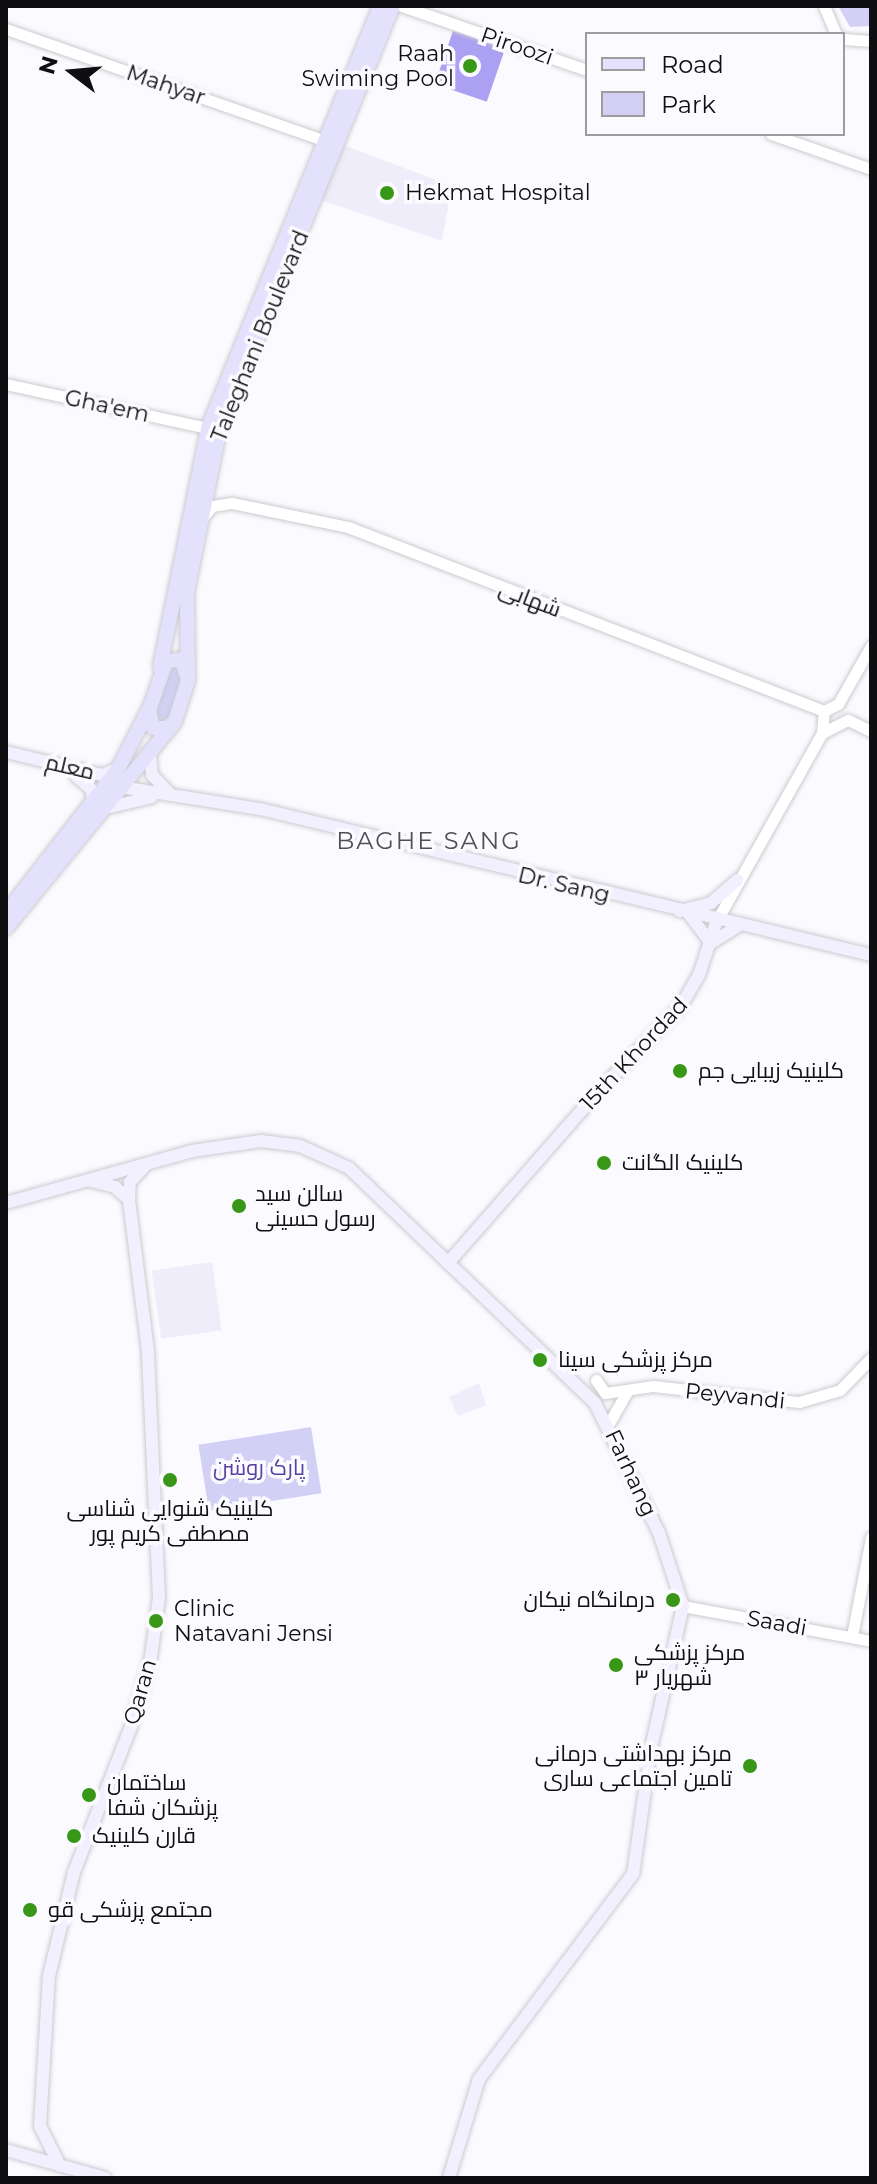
<!DOCTYPE html>
<html>
<head>
<meta charset="utf-8">
<style>
	body { margin:0 }
	#map { position:relative; width:877px; height:2184px; overflow:hidden; background:#fbfbff; font-family:Montserrat,Cairo,sans-serif }
	div>[style] { position:absolute }
	[style*='--x'] { left:calc(var(--x)*1px); top:calc(var(--y)*1px); width:calc(var(--w)*1px); rotate:calc(var(--a)*1deg) }
	.built>* { inset:0; background:#eeedf9; transform-origin:0 0 }
	.green>* { inset:0; background:#d3d0f6; transform-origin:0 0 }
	.water>* { inset:0; background:#aba0f1; transform-origin:0 0 }
	.roads { filter:drop-shadow(0 0 2px #cbcbd0) drop-shadow(0 0 2px #cbcbd0) }
	.tertiary>* { height:11px; margin:-5.5px; padding:0 5.5px; transform-origin:5.5px; border-radius:5.5px; background:#fff }
	.secondary>* { height:12px; margin:-6px; padding:0 6px; transform-origin:6px; border-radius:6px; background:#f2f0fe }
	.primary>* { height:14px; margin:-7px; padding:0 7px; transform-origin:7px; border-radius:7px; background:#e4e1fd }
	.dots>* { width:22px; height:22px; translate:-50% -50%; box-sizing:border-box; border:4px solid #fbfbff; border-radius:50% }
	span { translate:-50% -50%; white-space:nowrap; text-align:center; line-height:1.15; -webkit-text-stroke:7px #fbfbff; paint-order:stroke }
	.street-label { font-size:22px; color:#0f0f11 }
	.poi-label { font-size:22px; color:#0f0f11 }
	.right { translate:-100% -50%; text-align:right }
	.left { translate:0 -50%; text-align:left }
	.park-label { font-size:22px; color:#5742a0 }
	.neighbourhood-label { font-size:24px; color:#504f53; letter-spacing:2px }
	.frame { position:absolute; inset:0; border:8px solid #0f0f11; pointer-events:none }
	.legend { position:absolute; left:585px; top:32px; width:260px; height:104px; box-sizing:border-box; background:#fbfbff; border:2px solid #9d9da0; margin:0; padding:10px 14px; list-style:none; font-size:24px; color:#0f0f11 }
	.legend li { display:flex; align-items:center; gap:16px; height:40px }
	.legend b { width:40px; border:2px solid #9d9da0 }
	.north { position:absolute; left:32px; top:32px; width:80px; height:80px; -webkit-text-stroke:6px #fbfbff; paint-order:stroke; rotate:286deg; font-size:22px; font-weight:700; line-height:32px; text-align:center; color:#0f0f11 }
	.north::after { content:''; display:block; margin:auto; width:28px; height:36px; background:#0f0f11; clip-path:polygon(50% 0,100% 100%,50% 72%,0 100%) }
</style>
</head>
<body>
<div id="map">
	<div class="built">
		<i style="clip-path:polygon(343px 145px,452px 186px,442px 241px,321px 200px)"></i>
		<i style="left:212px;top:1262px;width:69px;height:61px;rotate:82deg"></i>
		<i style="clip-path:polygon(479px 1383px,486px 1405px,458px 1416px,449px 1397px)"></i>
	</div>
	<div class="green">
		<i style="clip-path:polygon(838px 6px,871px 6px,871px 26px,850px 27px)"></i>
		<i style="clip-path:polygon(172px 662px,183px 671px,171px 720px,156px 725px,152px 711px)"></i>
		<i style="left:311px;top:1427px;width:67px;height:114px;rotate:81deg"></i>
	</div>
	<div class="water">
		<i style="left:453px;top:31px;width:55px;height:56px;rotate:19deg"></i>
	</div>
	<div class="roads">
		<div class="tertiary">
			<i style="--x:402;--y:6;--w:196;--a:19.1"></i>
			<i style="--x:824;--y:6;--w:30;--a:67"></i>
			<i style="--x:6;--y:29;--w:339;--a:19.3"></i>
			<i style="--x:843;--y:39;--w:28;--a:4"></i>
			<i style="--x:771;--y:134;--w:106;--a:19.3"></i>
			<i style="--x:6;--y:384;--w:207;--a:12.3"></i>
			<i style="--x:203;--y:517;--w:14;--a:-51"></i>
			<i style="--x:212;--y:506;--w:20;--a:-9"></i>
			<i style="--x:232;--y:503;--w:118;--a:11.7"></i>
			<i style="--x:348;--y:527;--w:510;--a:21.13"></i>
			<i style="--x:824;--y:711;--w:16;--a:-27"></i>
			<i style="--x:838;--y:704;--w:67;--a:-60.4"></i>
			<i style="--x:848;--y:720;--w:25;--a:26"></i>
			<i style="--x:822;--y:733;--w:29;--a:-27"></i>
			<i style="--x:717;--y:920;--w:214;--a:-60.7"></i>
			<i style="--x:822;--y:733;--w:22;--a:-85"></i>
			<i style="--x:596;--y:1380;--w:16;--a:55"></i>
			<i style="--x:605;--y:1393;--w:49;--a:-8.3"></i>
			<i style="--x:653;--y:1386;--w:147;--a:6.3"></i>
			<i style="--x:799;--y:1402;--w:43;--a:-16.3"></i>
			<i style="--x:840;--y:1390;--w:45;--a:-45.9"></i>
			<i style="--x:608;--y:1425;--w:40;--a:-60.3"></i>
			<i style="--x:683;--y:1606;--w:191;--a:10.5"></i>
			<i style="--x:852;--y:1636;--w:101;--a:-79.1"></i>
		</div>
		<div class="secondary">
			<i style="--x:6;--y:752;--w:99;--a:13.5"></i>
			<i style="--x:102;--y:775;--w:17;--a:-21"></i>
			<i style="--x:150;--y:755;--w:20;--a:84"></i>
			<i style="--x:152;--y:775;--w:28;--a:46"></i>
			<i style="--x:76;--y:776;--w:21;--a:41"></i>
			<i style="--x:92;--y:790;--w:13;--a:86"></i>
			<i style="--x:121;--y:787;--w:141;--a:9"></i>
			<i style="--x:260;--y:809;--w:628;--a:13.44"></i>
			<i style="--x:106;--y:808;--w:47;--a:-13.4"></i>
			<i style="--x:680;--y:911;--w:32;--a:-14"></i>
			<i style="--x:711;--y:903;--w:35;--a:-41"></i>
			<i style="--x:689;--y:914;--w:36;--a:53"></i>
			<i style="--x:711;--y:943;--w:34;--a:-32"></i>
			<i style="--x:91;--y:1181;--w:25;--a:14"></i>
			<i style="--x:115;--y:1187;--w:19;--a:43"></i>
			<i style="--x:6;--y:1203;--w:193;--a:-15.6"></i>
			<i style="--x:192;--y:1151;--w:70;--a:-8.2"></i>
			<i style="--x:261;--y:1141;--w:39;--a:7"></i>
			<i style="--x:300;--y:1146;--w:54;--a:24.2"></i>
			<i style="--x:349;--y:1168;--w:340;--a:43.7"></i>
			<i style="--x:595;--y:1403;--w:145;--a:63.8"></i>
			<i style="--x:659;--y:1533;--w:77;--a:71.8"></i>
			<i style="--x:683;--y:1606;--w:146;--a:102.7"></i>
			<i style="--x:651;--y:1748;--w:127;--a:98.1"></i>
			<i style="--x:633;--y:1874;--w:256;--a:126.9"></i>
			<i style="--x:479;--y:2079;--w:103;--a:106.9"></i>
			<i style="--x:448;--y:1263;--w:226;--a:-48.8"></i>
			<i style="--x:597;--y:1093;--w:121;--a:-46"></i>
			<i style="--x:681;--y:1006;--w:36;--a:-60"></i>
			<i style="--x:699;--y:975;--w:58;--a:-71.9"></i>
			<i style="--x:6;--y:2150;--w:103;--a:15.8"></i>
			<i style="--x:60;--y:2166;--w:45;--a:-116.6"></i>
			<i style="--x:40;--y:2126;--w:150;--a:-86.6"></i>
			<i style="--x:49;--y:1976;--w:107;--a:-76.5"></i>
			<i style="--x:74;--y:1872;--w:159;--a:-68.6"></i>
			<i style="--x:132;--y:1724;--w:70;--a:-74.2"></i>
			<i style="--x:151;--y:1657;--w:61;--a:-82.4"></i>
			<i style="--x:159;--y:1597;--w:246;--a:-92.6"></i>
			<i style="--x:148;--y:1351;--w:152;--a:-97.2"></i>
			<i style="--x:129;--y:1200;--w:18;--a:-87"></i>
			<i style="--x:130;--y:1182;--w:21;--a:-47"></i>
		</div>
		<div class="primary">
			<i style="--x:160;--y:667;--w:244;--a:-78.6"></i>
			<i style="--x:208;--y:428;--w:456;--a:-67.8"></i>
			<i style="--x:188;--y:680;--w:22;--a:-108"></i>
			<i style="--x:181;--y:659;--w:15;--a:169"></i>
			<i style="--x:166;--y:662;--w:51;--a:109.5"></i>
			<i style="--x:149;--y:710;--w:18;--a:77"></i>
			<i style="--x:153;--y:728;--w:14;--a:0"></i>
			<i style="--x:167;--y:728;--w:11;--a:-41"></i>
			<i style="--x:175;--y:721;--w:43;--a:-72.4"></i>
			<i style="--x:188;--y:680;--w:88;--a:-90.7"></i>
			<i style="--x:187;--y:592;--w:163;--a:-78.7"></i>
			<i style="--x:219;--y:432;--w:460;--a:-67.8"></i>
			<i style="--x:6;--y:913;--w:182;--a:-52.1"></i>
			<i style="--x:118;--y:769;--w:65;--a:-62.7"></i>
			<i style="--x:6;--y:928;--w:264;--a:-50.7"></i>
		</div>
	</div>
	<div class="dots">
		<i style="left:470px;top:66px;background:#399718"></i>
		<i style="left:387px;top:193px;background:#399718"></i>
		<i style="left:680px;top:1071px;background:#399718"></i>
		<i style="left:604px;top:1163px;background:#399718"></i>
		<i style="left:239px;top:1206px;background:#399718"></i>
		<i style="left:540px;top:1360px;background:#399718"></i>
		<i style="left:170px;top:1480px;background:#399718"></i>
		<i style="left:673px;top:1600px;background:#399718"></i>
		<i style="left:156px;top:1621px;background:#399718"></i>
		<i style="left:616px;top:1665px;background:#399718"></i>
		<i style="left:750px;top:1766px;background:#399718"></i>
		<i style="left:89px;top:1795px;background:#399718"></i>
		<i style="left:74px;top:1836px;background:#399718"></i>
		<i style="left:30px;top:1910px;background:#399718"></i>
	</div>
	<div class="street-label">
		<span style="left:517px;top:46px;rotate:19deg">Piroozi</span>
		<span style="left:166px;top:85px;rotate:19deg">Mahyar</span>
		<span style="left:260px;top:336px;rotate:-68deg">Taleghani Boulevard</span>
		<span style="left:107px;top:406px;rotate:12deg">Gha'em</span>
		<span style="left:530px;top:599px;rotate:21deg">شهابی</span>
		<span style="left:70px;top:767px;rotate:13deg">معلم</span>
		<span style="left:564px;top:885px;rotate:13deg">Dr. Sang</span>
		<span style="left:634px;top:1054px;rotate:-47deg">15th Khordad</span>
		<span style="left:735px;top:1396px;rotate:6deg">Peyvandi</span>
		<span style="left:631px;top:1473px;rotate:65deg">Farhang</span>
		<span style="left:777px;top:1623px;rotate:10deg">Saadi</span>
		<span style="left:140px;top:1692px;rotate:-74deg">Qaran</span>
	</div>
	<div class="poi-label">
		<span class="right" style="left:454px;top:66px">Raah<br>Swiming Pool</span>
		<span class="left" style="left:405px;top:193px">Hekmat Hospital</span>
		<span class="left" style="left:698px;top:1071px">کلینیک زیبایی جم</span>
		<span class="left" style="left:622px;top:1163px">کلینیک الگانت</span>
		<span class="left" style="left:255px;top:1206px">سالن سید<br>رسول حسینی</span>
		<span class="left" style="left:558px;top:1360px">مرکز پزشکی سینا</span>
		<span style="left:170px;top:1521px">کلینیک شنوایی شناسی<br>مصطفی کریم پور</span>
		<span class="right" style="left:655px;top:1600px">درمانگاه نیکان</span>
		<span class="left" style="left:174px;top:1621px">Clinic<br>Natavani Jensi</span>
		<span class="left" style="left:634px;top:1665px">مرکز پزشکی<br>شهریار ۳</span>
		<span class="right" style="left:732px;top:1766px">مرکز بهداشتی درمانی<br>تامین اجتماعی ساری</span>
		<span class="left" style="left:107px;top:1795px">ساختمان<br>پزشکان شفا</span>
		<span class="left" style="left:92px;top:1836px">قارن کلینیک</span>
		<span class="left" style="left:48px;top:1910px">مجتمع پزشکی قو</span>
	</div>
	<div class="park-label">
		<span style="left:259px;top:1468px">پارک روشن</span>
	</div>
	<div class="neighbourhood-label">
		<span style="left:429px;top:841px">BAGHE SANG</span>
	</div>
	<div class="frame"></div>
	<ul class="legend">
	<li><b style="height:10px;background:#e4e1fd"></b>Road</li>
	<li><b style="height:22px;background:#d3d0f6"></b>Park</li>
	</ul>
	<div class="north">N</div>
</div>
</body>
</html>
